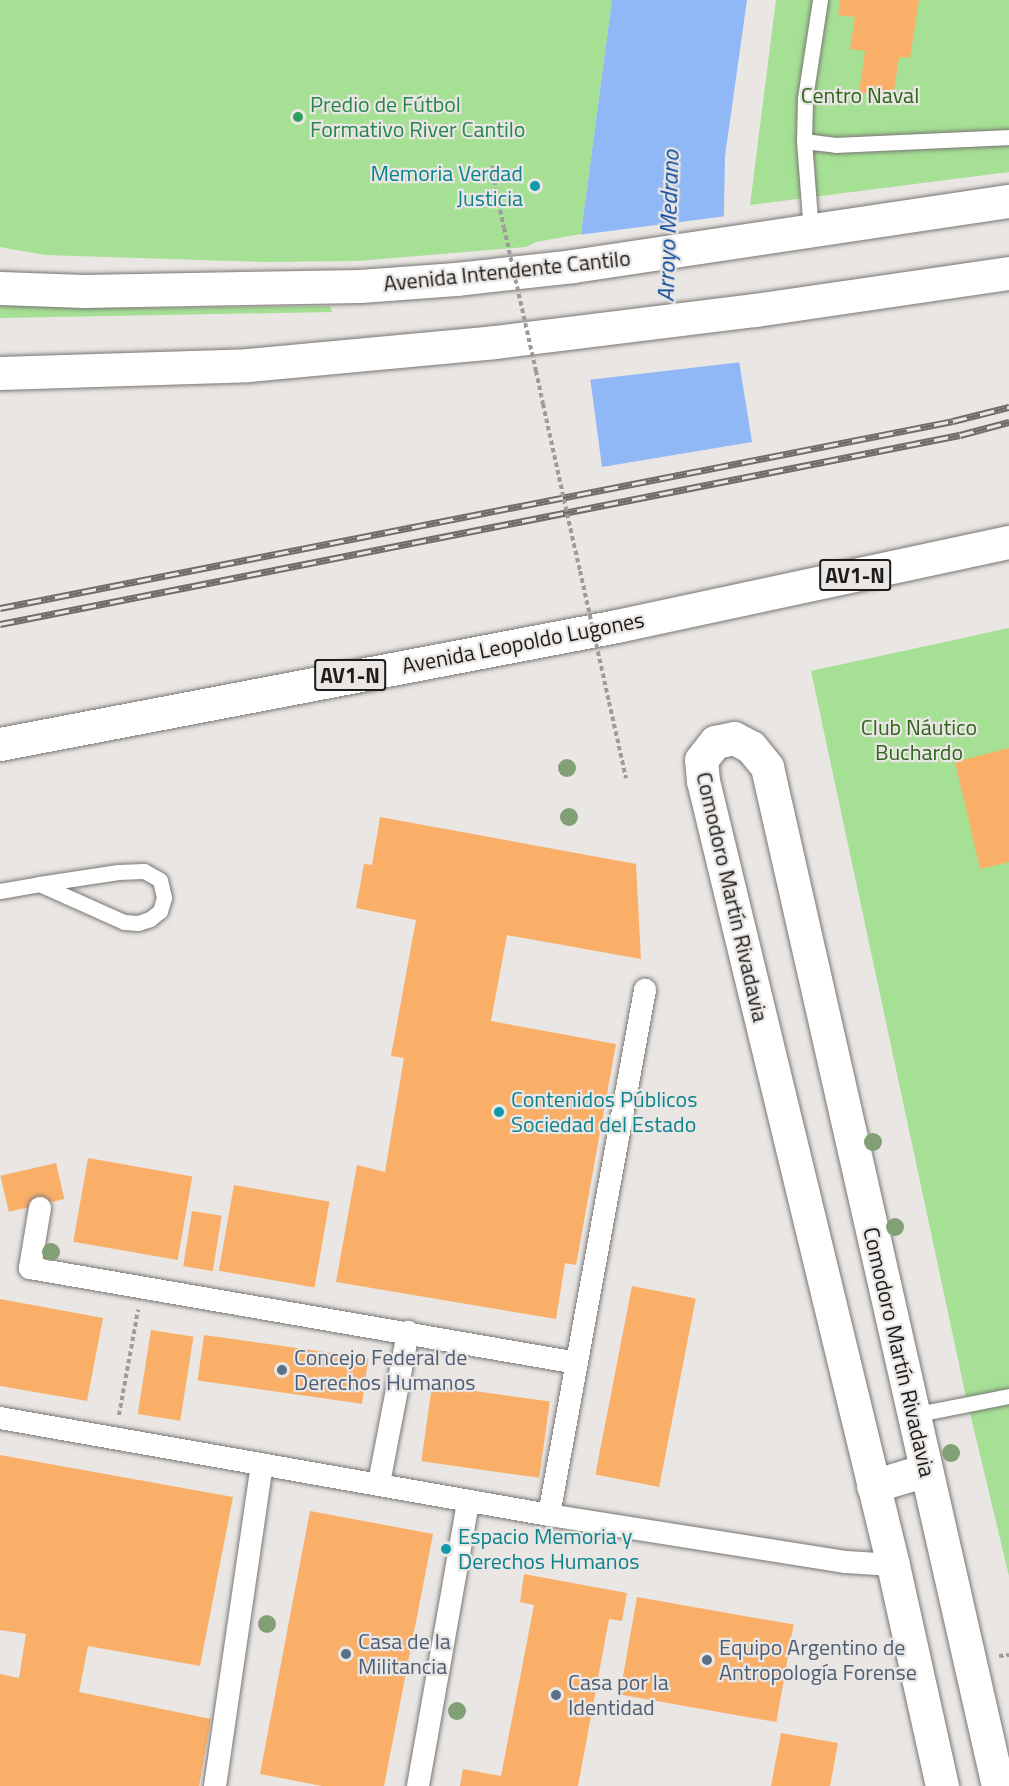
<!DOCTYPE html>
<html>
<head>
<meta charset="utf-8">
<style>
	body { margin:0 }
	#map { position:relative; width:1009px; height:1786px; overflow:hidden; background:#e9e6e3; font-family:"Titillium Web",sans-serif }
	div>[style] { position:absolute }
	[style*='--x'] { left:calc(var(--x)*1px); top:calc(var(--y)*1px); width:calc(var(--w)*1px); rotate:calc(var(--a)*1deg) }
	.green>* { inset:0; background:#a5e094 }
	.water>* { inset:0; background:#90b8f6 }
	.pier>* { inset:0; background:#e9e6e3 }
	.building>* { inset:0; background:#faaf69; transform-origin:0 0 }
	.path>* { height:4px; margin-top:-2px; transform-origin:0; background:repeating-linear-gradient(90deg,#9e9c9a 0 4.5px,transparent 0 7.5px) }
	.roads { filter:drop-shadow(0 0 2px #797674) drop-shadow(0 0 2px #797674) }
	.service>* { height:15px; margin:-7.5px; padding:0 7.5px; transform-origin:7.5px; border-radius:7.5px; background:#fff }
	.pedestrian>* { height:22px; margin:-11px; padding:0 11px; transform-origin:11px; border-radius:11px; background:#fff }
	.tertiary>* { height:33px; margin:-16.5px; padding:0 16.5px; transform-origin:16.5px; border-radius:16.5px; background:#fff }
	.motorway>* { height:33px; margin:-16.5px; padding:0 16.5px; transform-origin:16.5px; border-radius:16.5px; background:#fff }
	.rail>* { height:7px; margin-top:-3.5px; transform-origin:0; background:repeating-linear-gradient(90deg,#e9e6e3 0 14px,#6f6d6b 0 28px); box-sizing:border-box; border-block:2px solid #6f6d6b }
	.path-bridge>* { height:4px; margin-top:-2px; transform-origin:0; background:repeating-linear-gradient(90deg,#9e9c9a 0 4.5px,transparent 0 7.5px) }
	.trees>* { width:18px; height:18px; margin:-9px; border-radius:50%; background:#82a075 }
	.dots>* { width:16px; height:16px; translate:-50% -50%; box-sizing:border-box; border:3px solid #e9e6e3; border-radius:50% }
	span { translate:-50% -50%; white-space:nowrap; text-align:center; line-height:1.15; -webkit-text-stroke:4.5px #e9e6e3; paint-order:stroke }
	.shield-label span { padding:2px 4px; background:#e9e6e3; border:2px solid; border-radius:4px; -webkit-text-stroke-width:0 }
	.shield-label { font-size:21px; color:#1d1c1b; font-weight:700 }
	.park-label { font-size:22px; color:#2e661b }
	.leisure-label { font-size:22px; color:#27864d }
	.left { translate:0 -50%; text-align:left }
	.culture-label { font-size:22px; color:#0d838f }
	.right { translate:-100% -50%; text-align:right }
	.street-label { font-size:22px; color:#1d1c1b }
	.service-label { font-size:22px; color:#4e5e75 }
	.water-label { font-size:24px; color:#0c4aa1; font-style:italic }
</style>
</head>
<body>
<div id="map">
	<div class="green">
		<i style="clip-path:polygon(0 0,612px 0,581px 234px,536px 242px,526px 247px,357px 261px,264px 262px,45px 255px,0 247px)"></i>
		<i style="clip-path:polygon(776px 0,1009px 0,1009px 172px,750px 205px)"></i>
		<i style="clip-path:polygon(0 304px,152px 308px,330px 306px,332px 312px,0 318px)"></i>
		<i style="clip-path:polygon(1009px 628px,1009px 1576px,965px 1392px,811px 671px)"></i>
	</div>
	<div class="water">
		<i style="clip-path:polygon(612px 0,747px 0,725px 156px,723px 261px,752px 442px,602px 467px,578px 287px,581px 234px)"></i>
	</div>
	<div class="pier">
		<i style="clip-path:polygon(727px 216px,726px 261px,742px 362px,588px 380px,575px 287px,578px 235px)"></i>
	</div>
	<div class="building">
		<i style="clip-path:polygon(840px 0,919px 0,910px 58px,899px 57px,893px 98px,859px 92px,865px 51px,850px 49px,855px 17px,838px 15px)"></i>
		<i style="clip-path:polygon(1009px 748px,1009px 862px,980px 869px,955px 762px)"></i>
		<i style="clip-path:polygon(380px 817px,636px 864px,641px 959px,507px 935px,491px 1021px,616px 1044px,576px 1265px,565px 1263px,556px 1319px,336px 1282px,357px 1165px,385px 1172px,404px 1058px,391px 1056px,416px 920px,356px 908px,364px 864px,372px 865px)"></i>
		<i style="left:88px;top:1158px;width:106px;height:85px;rotate:10deg"></i>
		<i style="left:56px;top:1163px;width:37px;height:57px;rotate:77deg"></i>
		<i style="left:234px;top:1185px;width:97px;height:87px;rotate:10deg"></i>
		<i style="left:192px;top:1211px;width:30px;height:56px;rotate:9deg"></i>
		<i style="left:632px;top:1286px;width:65px;height:192px;rotate:11deg"></i>
		<i style="clip-path:polygon(0 1299px,103px 1318px,87px 1401px,0 1386px)"></i>
		<i style="left:151px;top:1330px;width:43px;height:85px;rotate:9deg"></i>
		<i style="left:204px;top:1335px;width:166px;height:46px;rotate:8deg"></i>
		<i style="left:432px;top:1385px;width:119px;height:77px;rotate:8deg"></i>
		<i style="clip-path:polygon(0 1455px,233px 1497px,200px 1666px,88px 1646px,79px 1692px,211px 1719px,199px 1786px,0 1786px,0 1674px,19px 1678px,26px 1634px,0 1630px)"></i>
		<i style="clip-path:polygon(310px 1511px,433px 1534px,384px 1786px,322px 1786px,260px 1774px)"></i>
		<i style="clip-path:polygon(524px 1574px,627px 1593px,622px 1621px,609px 1619px,578px 1786px,460px 1786px,463px 1769px,501px 1776px,534px 1605px,520px 1602px)"></i>
		<i style="left:637px;top:1597px;width:159px;height:99px;rotate:10deg"></i>
		<i style="clip-path:polygon(781px 1733px,838px 1743px,830px 1786px,771px 1786px)"></i>
	</div>
	<div class="path">
		<i style="--x:491;--y:166;--w:63;--a:78.2"></i>
		<i style="--x:536;--y:371;--w:34;--a:78"></i>
		<i style="--x:572;--y:536;--w:36;--a:77"></i>
		<i style="--x:609;--y:702;--w:78;--a:77.4"></i>
		<i style="--x:119;--y:1415;--w:107;--a:-79.7"></i>
		<i style="--x:999;--y:1656;--w:10;--a:-6"></i>
	</div>
	<div class="roads">
		<div class="service">
			<i style="--x:820;--y:0;--w:99;--a:98.7"></i>
			<i style="--x:805;--y:98;--w:43;--a:91.3"></i>
			<i style="--x:804;--y:141;--w:32;--a:7"></i>
			<i style="--x:836;--y:145;--w:173;--a:-2.6"></i>
			<i style="--x:804;--y:141;--w:90;--a:85.6"></i>
			<i style="--x:0;--y:891;--w:40;--a:-10"></i>
			<i style="--x:39;--y:884;--w:80;--a:-8.6"></i>
			<i style="--x:118;--y:872;--w:26;--a:-2"></i>
			<i style="--x:144;--y:871;--w:18;--a:29"></i>
			<i style="--x:160;--y:880;--w:18;--a:77"></i>
			<i style="--x:164;--y:898;--w:14;--a:107"></i>
			<i style="--x:160;--y:911;--w:13;--a:141"></i>
			<i style="--x:150;--y:919;--w:13;--a:162"></i>
			<i style="--x:138;--y:923;--w:14;--a:-176"></i>
			<i style="--x:124;--y:922;--w:93;--a:-155.9"></i>
			<i style="--x:913;--y:1415;--w:98;--a:-11.2"></i>
		</div>
		<div class="pedestrian">
			<i style="--x:40;--y:1208;--w:61;--a:99.5"></i>
			<i style="--x:30;--y:1268;--w:555;--a:9.85"></i>
			<i style="--x:0;--y:1418;--w:558;--a:10.02"></i>
			<i style="--x:549;--y:1515;--w:301;--a:9"></i>
			<i style="--x:846;--y:1562;--w:47;--a:3.7"></i>
			<i style="--x:379;--y:1483;--w:154;--a:-79.1"></i>
			<i style="--x:549;--y:1515;--w:534;--a:-79.64"></i>
			<i style="--x:215;--y:1786;--w:325;--a:-81.7"></i>
			<i style="--x:418;--y:1786;--w:289;--a:-80"></i>
		</div>
		<div class="tertiary">
			<i style="--x:0;--y:288;--w:84;--a:2"></i>
			<i style="--x:84;--y:291;--w:159;--a:-1.1"></i>
			<i style="--x:243;--y:288;--w:117;--a:-1"></i>
			<i style="--x:360;--y:286;--w:96;--a:-4.2"></i>
			<i style="--x:456;--y:279;--w:118;--a:-6.3"></i>
			<i style="--x:573;--y:266;--w:441;--a:-8.5"></i>
			<i style="--x:873;--y:1486;--w:55;--a:-16.8"></i>
			<i style="--x:942;--y:1786;--w:226;--a:-102.5"></i>
			<i style="--x:893;--y:1565;--w:807;--a:-103.62"></i>
			<i style="--x:703;--y:781;--w:21;--a:-95"></i>
			<i style="--x:701;--y:760;--w:23;--a:-52"></i>
			<i style="--x:715;--y:742;--w:19;--a:-12"></i>
			<i style="--x:734;--y:738;--w:19;--a:28"></i>
			<i style="--x:751;--y:747;--w:26;--a:51"></i>
			<i style="--x:767;--y:767;--w:1045;--a:77.23"></i>
		</div>
		<div class="motorway">
			<i style="--x:0;--y:373;--w:248;--a:-1.8"></i>
			<i style="--x:248;--y:365;--w:247;--a:-5.3"></i>
			<i style="--x:494;--y:342;--w:263;--a:-7"></i>
			<i style="--x:755;--y:310;--w:257;--a:-8.3"></i>
			<i style="--x:0;--y:744;--w:628;--a:-10.83"></i>
			<i style="--x:617;--y:626;--w:401;--a:-12.1"></i>
		</div>
	</div>
	<div class="rail">
		<i style="--x:0;--y:608;--w:971;--a:-11.1"></i>
		<i style="--x:953;--y:421;--w:58;--a:-14"></i>
		<i style="--x:0;--y:624;--w:978;--a:-11.14"></i>
		<i style="--x:960;--y:435;--w:51;--a:-14.9"></i>
	</div>
	<div class="path-bridge">
		<i style="--x:504;--y:228;--w:147;--a:77.4"></i>
		<i style="--x:543;--y:404;--w:135;--a:77.6"></i>
		<i style="--x:580;--y:571;--w:134;--a:77.5"></i>
	</div>
	<div class="trees">
		<i style="left:567px;top:768px"></i>
		<i style="left:569px;top:817px"></i>
		<i style="left:873px;top:1142px"></i>
		<i style="left:895px;top:1227px"></i>
		<i style="left:51px;top:1252px"></i>
		<i style="left:951px;top:1453px"></i>
		<i style="left:267px;top:1624px"></i>
		<i style="left:457px;top:1711px"></i>
	</div>
	<div class="dots">
		<i style="left:298px;top:117px;background:#2e9e5b"></i>
		<i style="left:535px;top:186px;background:#0f9aa8"></i>
		<i style="left:499px;top:1112px;background:#0f9aa8"></i>
		<i style="left:282px;top:1370px;background:#5c6f8a"></i>
		<i style="left:446px;top:1549px;background:#0f9aa8"></i>
		<i style="left:346px;top:1654px;background:#5c6f8a"></i>
		<i style="left:707px;top:1660px;background:#5c6f8a"></i>
		<i style="left:556px;top:1695px;background:#5c6f8a"></i>
	</div>
	<div class="shield-label">
		<span style="left:855px;top:575px">AV1-N</span>
		<span style="left:350px;top:675px">AV1-N</span>
	</div>
	<div class="park-label">
		<span style="left:860px;top:96px">Centro Naval</span>
		<span style="left:919px;top:740px">Club Náutico<br>Buchardo</span>
	</div>
	<div class="leisure-label">
		<span class="left" style="left:310px;top:117px">Predio de Fútbol<br>Formativo River Cantilo</span>
	</div>
	<div class="culture-label">
		<span class="right" style="left:523px;top:186px">Memoria Verdad<br>Justicia</span>
		<span class="left" style="left:511px;top:1112px">Contenidos Públicos<br>Sociedad del Estado</span>
		<span class="left" style="left:458px;top:1549px">Espacio Memoria y<br>Derechos Humanos</span>
	</div>
	<div class="street-label">
		<span style="left:507px;top:271px;rotate:-6deg">Avenida Intendente Cantilo</span>
		<span style="left:523px;top:643px;rotate:-11deg">Avenida Leopoldo Lugones</span>
		<span style="left:732px;top:897px;rotate:77deg">Comodoro Martín Rivadavia</span>
		<span style="left:899px;top:1352px;rotate:77deg">Comodoro Martín Rivadavia</span>
	</div>
	<div class="service-label">
		<span class="left" style="left:294px;top:1370px">Concejo Federal de<br>Derechos Humanos</span>
		<span class="left" style="left:358px;top:1654px">Casa de la<br>Militancia</span>
		<span class="left" style="left:719px;top:1660px">Equipo Argentino de<br>Antropología Forense</span>
		<span class="left" style="left:568px;top:1695px">Casa por la<br>Identidad</span>
	</div>
	<div class="water-label">
		<span style="left:668px;top:226px;rotate:-88deg">Arroyo Medrano</span>
	</div>
</div>
</body>
</html>
